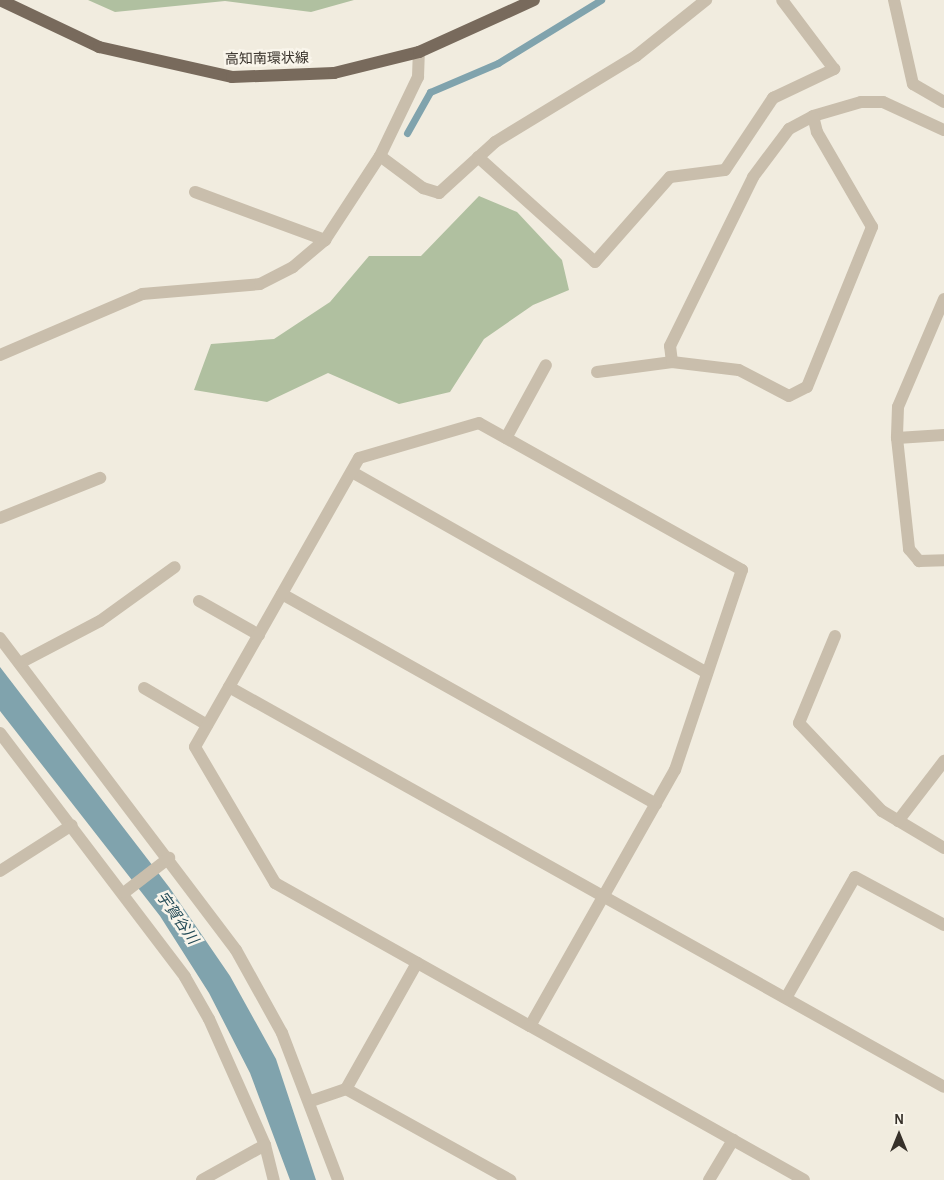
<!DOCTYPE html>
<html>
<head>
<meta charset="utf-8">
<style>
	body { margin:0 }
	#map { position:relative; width:944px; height:1180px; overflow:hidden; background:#f1ecdf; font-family:"Alegreya Sans","Noto Sans JP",sans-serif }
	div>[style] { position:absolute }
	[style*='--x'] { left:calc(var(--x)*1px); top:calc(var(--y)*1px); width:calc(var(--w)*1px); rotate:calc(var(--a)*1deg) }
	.green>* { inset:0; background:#b0c0a0 }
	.water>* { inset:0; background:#80a3ad }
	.stream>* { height:7px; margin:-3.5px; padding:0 3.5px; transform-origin:3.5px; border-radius:3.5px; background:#80a3ad }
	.street>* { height:12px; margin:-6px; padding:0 6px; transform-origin:6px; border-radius:6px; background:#c9beac }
	.primary>* { height:12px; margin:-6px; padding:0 6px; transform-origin:6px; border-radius:6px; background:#786a5c }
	span { translate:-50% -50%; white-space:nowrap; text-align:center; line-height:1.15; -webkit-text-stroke:5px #f9f5eb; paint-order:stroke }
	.street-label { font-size:14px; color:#37312a }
	.water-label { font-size:15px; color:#224a56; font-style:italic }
	.north { position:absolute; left:874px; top:1110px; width:50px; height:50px; -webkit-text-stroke:4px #f9f5eb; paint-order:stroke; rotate:0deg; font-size:14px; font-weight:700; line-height:20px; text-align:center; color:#37312a }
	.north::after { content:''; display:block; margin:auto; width:18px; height:22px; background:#37312a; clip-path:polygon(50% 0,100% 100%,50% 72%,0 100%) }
</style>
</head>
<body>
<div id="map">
	<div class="green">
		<i style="clip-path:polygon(88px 0,354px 0,311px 12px,225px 1px,115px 12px)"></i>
		<i style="clip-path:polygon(479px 196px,517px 212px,562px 260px,569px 290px,533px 305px,484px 339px,450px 392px,399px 404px,328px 373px,267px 402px,194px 390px,211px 344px,274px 339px,330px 302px,369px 256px,421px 256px)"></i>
	</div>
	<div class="water">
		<i style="clip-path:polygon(0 667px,169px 887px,230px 976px,276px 1059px,316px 1180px,290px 1180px,250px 1073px,209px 993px,160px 916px,0 711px)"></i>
	</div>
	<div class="stream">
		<i style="--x:407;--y:133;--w:47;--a:-60.7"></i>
		<i style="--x:430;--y:92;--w:74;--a:-23.1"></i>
		<i style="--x:498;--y:63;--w:121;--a:-31.5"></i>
	</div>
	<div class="street">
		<i style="--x:894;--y:0;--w:86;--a:77.3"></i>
		<i style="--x:913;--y:84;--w:36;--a:30"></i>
		<i style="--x:380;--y:156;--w:54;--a:36.7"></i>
		<i style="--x:423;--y:188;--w:17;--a:17"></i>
		<i style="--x:439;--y:193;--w:76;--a:-42.3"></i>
		<i style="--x:495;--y:142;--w:165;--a:-31.4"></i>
		<i style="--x:636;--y:56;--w:90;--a:-38.7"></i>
		<i style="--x:478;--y:157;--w:157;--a:41.9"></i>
		<i style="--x:595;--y:262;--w:113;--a:-48.6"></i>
		<i style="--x:670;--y:177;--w:55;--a:-7.3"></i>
		<i style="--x:725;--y:170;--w:87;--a:-56.3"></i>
		<i style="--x:773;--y:98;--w:68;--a:-25.4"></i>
		<i style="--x:834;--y:69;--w:86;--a:-127"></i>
		<i style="--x:195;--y:192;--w:139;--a:20.3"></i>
		<i style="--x:944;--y:299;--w:117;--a:113.1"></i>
		<i style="--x:898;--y:407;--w:31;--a:92"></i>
		<i style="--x:897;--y:438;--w:112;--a:83.8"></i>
		<i style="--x:909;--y:549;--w:16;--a:50"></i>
		<i style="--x:919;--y:561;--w:25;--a:-2"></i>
		<i style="--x:0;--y:355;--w:155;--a:-23.2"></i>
		<i style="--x:142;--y:294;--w:118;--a:-4.8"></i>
		<i style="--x:260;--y:284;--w:37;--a:-27"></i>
		<i style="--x:293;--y:267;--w:42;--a:-40.2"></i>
		<i style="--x:325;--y:240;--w:100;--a:-56.8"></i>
		<i style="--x:380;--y:156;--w:88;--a:-64.3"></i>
		<i style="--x:418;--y:77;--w:25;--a:-88"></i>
		<i style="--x:672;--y:362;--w:16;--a:-97"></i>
		<i style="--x:670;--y:346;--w:188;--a:-63.8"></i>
		<i style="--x:753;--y:177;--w:60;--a:-53.1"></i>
		<i style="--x:789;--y:129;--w:27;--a:-28"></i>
		<i style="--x:813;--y:116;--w:50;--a:-16.3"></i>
		<i style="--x:861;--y:102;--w:22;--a:0"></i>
		<i style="--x:883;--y:102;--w:67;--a:24.7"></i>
		<i style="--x:597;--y:372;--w:76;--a:-7.6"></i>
		<i style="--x:672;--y:362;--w:67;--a:6.8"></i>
		<i style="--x:739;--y:370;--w:56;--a:27.5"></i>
		<i style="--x:789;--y:396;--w:20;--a:-27"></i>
		<i style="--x:807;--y:387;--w:173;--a:-67.9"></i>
		<i style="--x:872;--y:227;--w:110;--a:-120.1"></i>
		<i style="--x:817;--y:132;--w:16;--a:-104"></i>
		<i style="--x:506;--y:438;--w:83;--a:-61.3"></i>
		<i style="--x:897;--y:438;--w:47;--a:-3.7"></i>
		<i style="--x:352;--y:472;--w:408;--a:29.5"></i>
		<i style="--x:0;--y:518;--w:108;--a:-21.8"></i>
		<i style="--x:282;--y:594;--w:429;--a:29.3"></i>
		<i style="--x:199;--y:601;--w:69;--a:29.5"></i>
		<i style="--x:835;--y:636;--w:94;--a:112.5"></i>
		<i style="--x:799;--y:723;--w:121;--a:46.7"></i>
		<i style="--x:882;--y:811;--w:72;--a:30.8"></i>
		<i style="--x:0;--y:638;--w:391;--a:52.9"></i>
		<i style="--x:236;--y:950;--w:95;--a:61"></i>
		<i style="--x:282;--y:1033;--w:157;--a:69.1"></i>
		<i style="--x:20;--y:663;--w:90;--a:-27.7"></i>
		<i style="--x:100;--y:621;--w:92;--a:-35.8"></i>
		<i style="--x:229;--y:687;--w:819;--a:29.22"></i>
		<i style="--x:144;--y:688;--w:73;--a:30.4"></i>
		<i style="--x:0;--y:733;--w:306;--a:52.8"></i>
		<i style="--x:185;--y:977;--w:48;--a:60.3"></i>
		<i style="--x:209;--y:1019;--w:138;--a:66"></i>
		<i style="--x:265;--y:1145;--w:36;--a:76"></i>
		<i style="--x:898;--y:821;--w:76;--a:-52.5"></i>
		<i style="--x:0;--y:871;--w:85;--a:-32.6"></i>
		<i style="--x:125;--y:892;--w:56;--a:-37.7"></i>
		<i style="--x:786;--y:998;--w:139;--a:-60.3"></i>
		<i style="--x:855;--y:877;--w:101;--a:28.3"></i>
		<i style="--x:530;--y:1026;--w:294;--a:-60.5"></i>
		<i style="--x:675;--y:770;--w:211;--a:-71.5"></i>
		<i style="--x:742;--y:570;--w:301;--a:-150.8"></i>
		<i style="--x:479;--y:423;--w:125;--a:163.7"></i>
		<i style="--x:359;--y:458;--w:332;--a:119.6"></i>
		<i style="--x:195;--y:747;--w:158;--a:59.5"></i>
		<i style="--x:275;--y:883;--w:292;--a:29.3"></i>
		<i style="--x:530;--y:1026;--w:314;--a:29.3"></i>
		<i style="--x:346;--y:1089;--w:188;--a:29"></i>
		<i style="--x:311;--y:1101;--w:37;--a:-19"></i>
		<i style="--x:346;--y:1089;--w:145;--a:-60.6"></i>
		<i style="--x:202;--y:1180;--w:72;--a:-29.1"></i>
		<i style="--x:709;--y:1180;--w:47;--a:-59"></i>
	</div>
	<div class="primary">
		<i style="--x:0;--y:0;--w:110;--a:25.4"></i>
		<i style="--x:99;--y:47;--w:136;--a:12.7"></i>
		<i style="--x:232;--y:77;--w:102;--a:-2.2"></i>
		<i style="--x:334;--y:73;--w:88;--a:-13.9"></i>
		<i style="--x:419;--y:52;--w:126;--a:-24.3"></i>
	</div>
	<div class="street-label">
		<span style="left:267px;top:59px;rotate:-1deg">高知南環状線</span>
	</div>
	<div class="water-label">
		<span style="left:177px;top:918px;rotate:55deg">宇賀谷川</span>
	</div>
	<div class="north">N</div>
</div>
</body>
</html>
